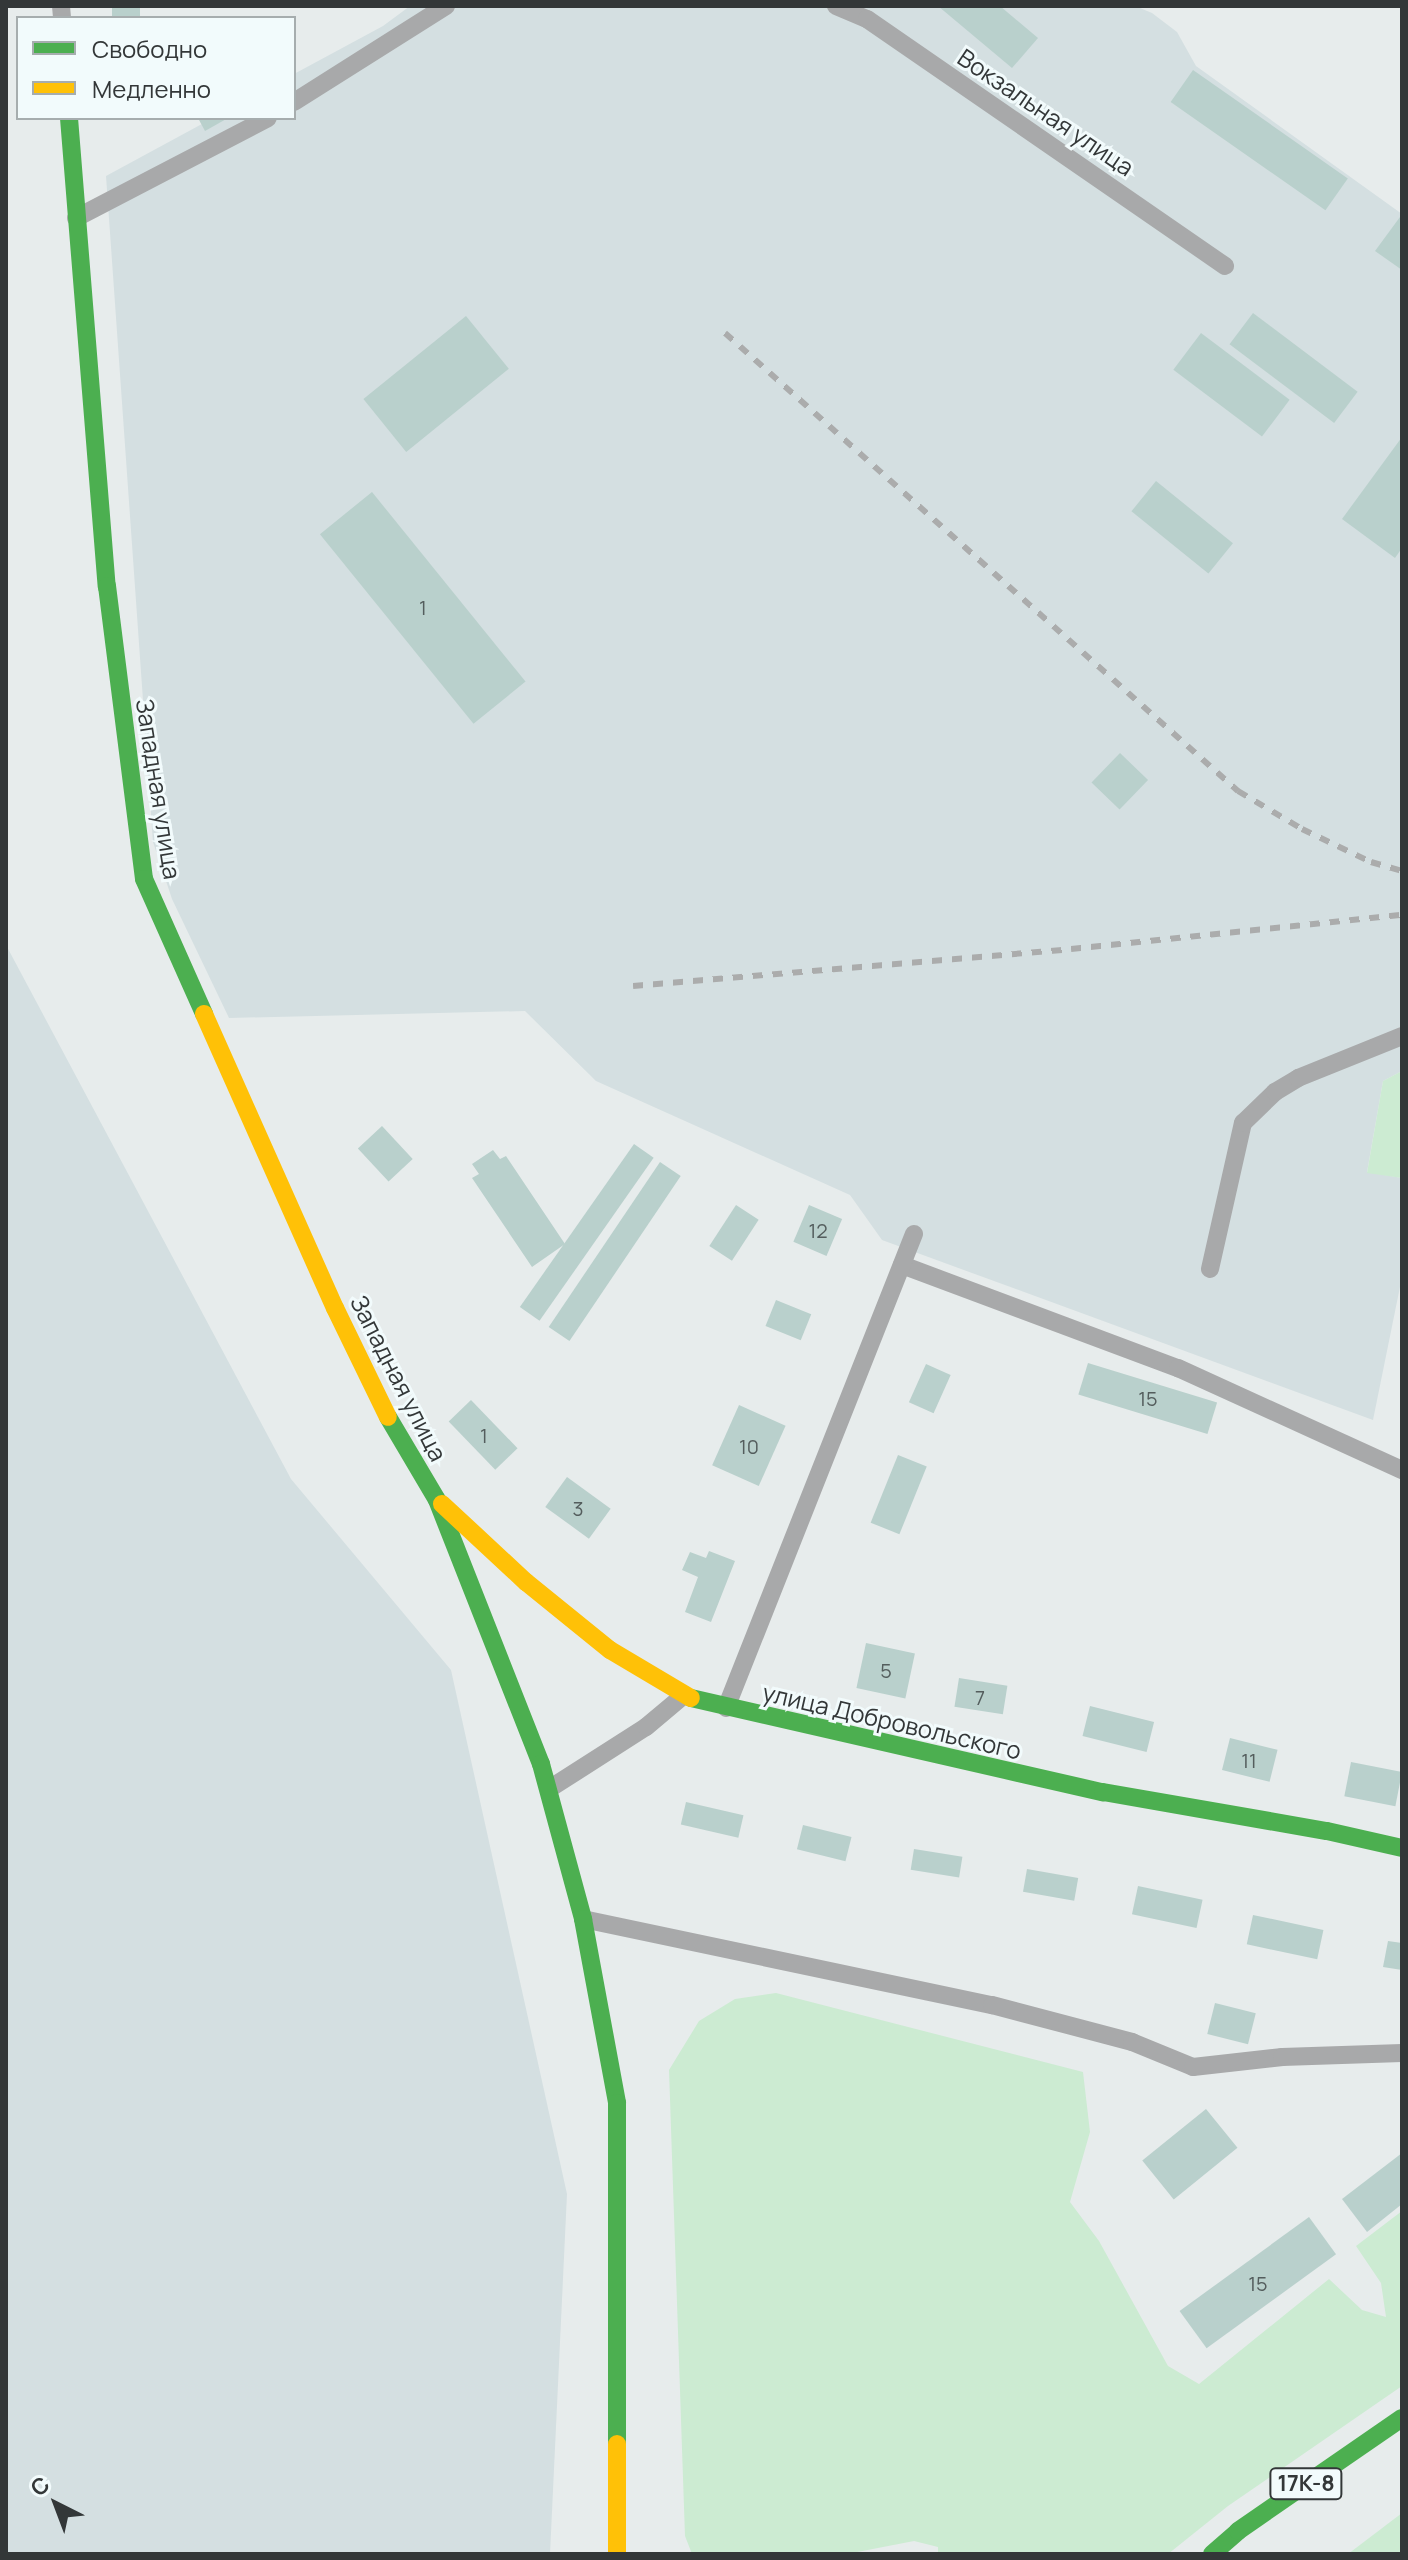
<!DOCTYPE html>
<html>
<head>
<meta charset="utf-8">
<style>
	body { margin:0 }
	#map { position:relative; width:1408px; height:2560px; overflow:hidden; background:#e7ecec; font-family:Manrope,sans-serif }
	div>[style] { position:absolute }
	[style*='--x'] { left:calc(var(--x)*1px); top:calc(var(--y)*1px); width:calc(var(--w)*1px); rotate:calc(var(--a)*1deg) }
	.built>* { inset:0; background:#d4dfe1 }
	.green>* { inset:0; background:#ccebd2 }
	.building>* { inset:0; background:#b9d0cc; transform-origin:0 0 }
	.street>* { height:18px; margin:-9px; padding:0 9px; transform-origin:9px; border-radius:9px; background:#a8a9aa }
	.fast>* { height:18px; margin:-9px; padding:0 9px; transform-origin:9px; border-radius:9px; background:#4caf50 }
	.slow>* { height:18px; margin:-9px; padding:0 9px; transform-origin:9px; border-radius:9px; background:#ffc107 }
	.rail>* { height:6px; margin-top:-3px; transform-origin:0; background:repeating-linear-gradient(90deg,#abacac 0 10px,transparent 0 20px) }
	span { translate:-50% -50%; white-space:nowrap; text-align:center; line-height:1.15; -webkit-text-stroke:6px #f2fbfc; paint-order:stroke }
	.number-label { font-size:20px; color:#545d5d }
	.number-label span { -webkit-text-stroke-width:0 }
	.shield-label span { padding:2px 6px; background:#f2fbfc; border:2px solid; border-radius:6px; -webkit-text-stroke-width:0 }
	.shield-label { font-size:22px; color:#333738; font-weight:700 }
	.street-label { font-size:24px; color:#333738 }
	.frame { position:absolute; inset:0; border:8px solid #333738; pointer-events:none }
	.legend { position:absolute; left:16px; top:16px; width:280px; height:104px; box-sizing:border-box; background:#f2fbfc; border:2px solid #a6adae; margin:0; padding:10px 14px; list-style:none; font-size:24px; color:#333738 }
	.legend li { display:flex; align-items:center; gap:16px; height:40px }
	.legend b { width:40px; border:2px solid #a6adae }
	.north { position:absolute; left:16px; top:2464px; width:80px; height:80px; -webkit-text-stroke:6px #f2fbfc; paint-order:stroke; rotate:318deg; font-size:22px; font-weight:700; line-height:32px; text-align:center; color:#333738 }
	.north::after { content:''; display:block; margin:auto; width:28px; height:36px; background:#333738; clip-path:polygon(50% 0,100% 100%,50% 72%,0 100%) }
</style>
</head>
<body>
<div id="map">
	<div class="built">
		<i style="clip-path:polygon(410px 6px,1135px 6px,1152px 13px,1177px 32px,1196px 66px,1402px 214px,1402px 1071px,1383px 1081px,1367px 1172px,1402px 1178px,1402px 1277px,1373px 1420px,882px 1240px,850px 1195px,596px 1081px,525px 1011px,229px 1018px,172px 899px,153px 842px,106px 176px,213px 118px,294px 118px,294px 74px,383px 26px)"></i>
		<i style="clip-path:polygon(6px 945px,291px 1479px,451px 1670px,567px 2194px,550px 2554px,6px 2554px)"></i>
	</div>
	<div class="green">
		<i style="clip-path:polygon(1402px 1071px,1402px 1178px,1367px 1173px,1383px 1081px)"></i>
		<i style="clip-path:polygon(776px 1993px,1083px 2072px,1090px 2132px,1070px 2202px,1099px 2241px,1168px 2366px,1199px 2384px,1329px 2279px,1362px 2310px,1386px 2317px,1381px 2283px,1356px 2246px,1402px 2211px,1402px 2386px,1228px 2506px,1168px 2554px,938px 2554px,938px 2547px,914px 2541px,847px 2554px,692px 2554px,685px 2536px,669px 2070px,699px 2021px,735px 1999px)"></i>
		<i style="clip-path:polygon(1402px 2513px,1402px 2554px,1348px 2554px)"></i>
	</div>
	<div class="building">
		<i style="left:112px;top:6px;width:28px;height:12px"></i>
		<i style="clip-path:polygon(938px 6px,1000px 6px,1038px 38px,1012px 68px)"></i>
		<i style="left:1193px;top:70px;width:189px;height:39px;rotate:35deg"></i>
		<i style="clip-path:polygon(198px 118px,228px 118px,205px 131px)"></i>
		<i style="clip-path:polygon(1400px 217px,1402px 218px,1402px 270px,1375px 251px)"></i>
		<i style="left:1253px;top:313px;width:131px;height:39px;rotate:37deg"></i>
		<i style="left:466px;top:316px;width:68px;height:132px;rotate:51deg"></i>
		<i style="left:1201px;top:333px;width:111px;height:46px;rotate:37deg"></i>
		<i style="clip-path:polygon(1402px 437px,1402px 548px,1395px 558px,1342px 519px)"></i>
		<i style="left:1156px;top:481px;width:99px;height:39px;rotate:39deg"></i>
		<i style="left:372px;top:492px;width:244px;height:67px;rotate:51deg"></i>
		<i style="left:1120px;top:753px;width:39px;height:41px;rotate:44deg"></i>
		<i style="left:382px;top:1126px;width:45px;height:33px;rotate:47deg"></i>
		<i style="left:634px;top:1144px;width:24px;height:199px;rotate:35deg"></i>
		<i style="clip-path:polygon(493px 1150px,500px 1159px,506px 1156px,565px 1244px,532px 1267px,472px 1178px,479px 1174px,472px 1164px)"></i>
		<i style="left:660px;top:1162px;width:25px;height:199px;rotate:34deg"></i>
		<i style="left:736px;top:1205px;width:27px;height:49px;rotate:33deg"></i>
		<i style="left:809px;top:1205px;width:36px;height:40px;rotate:23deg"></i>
		<i style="left:776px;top:1300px;width:38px;height:28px;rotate:22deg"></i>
		<i style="left:1088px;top:1363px;width:135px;height:33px;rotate:17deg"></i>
		<i style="left:926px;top:1364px;width:27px;height:42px;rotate:24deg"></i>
		<i style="left:471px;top:1400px;width:67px;height:31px;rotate:46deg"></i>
		<i style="left:739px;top:1405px;width:51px;height:66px;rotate:24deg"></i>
		<i style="left:898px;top:1455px;width:31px;height:73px;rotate:22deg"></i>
		<i style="left:567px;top:1477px;width:54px;height:37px;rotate:36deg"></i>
		<i style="clip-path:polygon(709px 1551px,735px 1561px,711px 1622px,685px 1612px,698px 1577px,682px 1570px,690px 1552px,706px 1558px)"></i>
		<i style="left:866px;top:1643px;width:50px;height:46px;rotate:12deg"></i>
		<i style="left:959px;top:1678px;width:49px;height:29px;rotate:9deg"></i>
		<i style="left:1090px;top:1706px;width:66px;height:31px;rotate:14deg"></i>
		<i style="left:1230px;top:1738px;width:49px;height:33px;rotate:14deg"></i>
		<i style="left:1351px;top:1762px;width:52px;height:35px;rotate:11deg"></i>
		<i style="left:686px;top:1802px;width:59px;height:23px;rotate:13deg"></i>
		<i style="left:803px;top:1825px;width:50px;height:25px;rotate:14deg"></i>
		<i style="left:914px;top:1849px;width:49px;height:21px;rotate:9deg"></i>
		<i style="left:1027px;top:1869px;width:52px;height:23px;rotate:10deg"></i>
		<i style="left:1138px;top:1886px;width:66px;height:29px;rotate:12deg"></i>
		<i style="left:1253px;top:1915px;width:72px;height:30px;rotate:12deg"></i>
		<i style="clip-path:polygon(1388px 1941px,1402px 1943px,1402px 1970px,1383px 1967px)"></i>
		<i style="left:1215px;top:2003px;width:42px;height:32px;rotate:14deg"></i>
		<i style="left:1206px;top:2109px;width:50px;height:82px;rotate:51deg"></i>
		<i style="clip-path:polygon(1402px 2153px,1402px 2204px,1367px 2232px,1342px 2199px)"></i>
		<i style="left:1309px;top:2217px;width:46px;height:160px;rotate:54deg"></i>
	</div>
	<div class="street">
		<i style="--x:61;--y:6;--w:12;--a:85"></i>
		<i style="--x:836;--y:6;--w:34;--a:23"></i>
		<i style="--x:867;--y:19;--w:435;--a:34.6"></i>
		<i style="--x:294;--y:102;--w:180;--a:-32.3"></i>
		<i style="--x:76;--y:218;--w:216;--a:-27.5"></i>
		<i style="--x:902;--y:1265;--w:295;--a:20.5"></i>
		<i style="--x:1178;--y:1368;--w:246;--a:24.5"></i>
		<i style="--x:1210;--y:1269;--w:150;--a:-77.3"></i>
		<i style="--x:1243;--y:1123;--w:45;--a:-44.1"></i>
		<i style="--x:1275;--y:1092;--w:27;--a:-31"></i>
		<i style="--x:1298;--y:1078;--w:112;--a:-22"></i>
		<i style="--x:726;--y:1708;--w:510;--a:-68.37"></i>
		<i style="--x:549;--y:1789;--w:115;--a:-32.6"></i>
		<i style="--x:646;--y:1727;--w:48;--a:-40"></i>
		<i style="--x:583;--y:1919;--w:418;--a:11.9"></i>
		<i style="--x:992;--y:2005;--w:145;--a:14.8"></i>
		<i style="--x:1132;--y:2042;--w:66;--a:22.3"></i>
		<i style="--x:1193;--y:2067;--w:90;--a:-6.4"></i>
		<i style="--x:1282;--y:2057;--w:120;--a:-1.9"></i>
	</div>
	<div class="fast">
		<i style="--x:69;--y:118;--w:470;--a:85.4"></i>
		<i style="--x:107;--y:586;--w:295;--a:82.8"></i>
		<i style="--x:144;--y:879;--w:148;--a:66"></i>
		<i style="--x:388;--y:1417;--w:96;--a:59.4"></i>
		<i style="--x:437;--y:1500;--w:284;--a:68.5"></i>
		<i style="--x:541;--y:1764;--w:161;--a:74.8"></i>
		<i style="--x:583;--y:1919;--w:187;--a:79.5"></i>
		<i style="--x:617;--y:2103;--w:341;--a:90"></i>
		<i style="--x:691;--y:1698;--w:423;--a:12.9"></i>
		<i style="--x:1103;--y:1792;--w:227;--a:9.9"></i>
		<i style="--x:1327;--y:1831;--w:77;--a:12.8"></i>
		<i style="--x:1212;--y:2554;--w:35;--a:-41"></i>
		<i style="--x:1238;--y:2531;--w:199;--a:-34.6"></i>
	</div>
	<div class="slow">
		<i style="--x:204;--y:1014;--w:322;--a:66"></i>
		<i style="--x:335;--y:1308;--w:121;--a:64.1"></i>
		<i style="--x:442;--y:1504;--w:115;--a:42.9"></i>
		<i style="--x:526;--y:1582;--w:108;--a:39"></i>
		<i style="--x:610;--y:1650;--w:94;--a:30.7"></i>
		<i style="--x:617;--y:2444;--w:110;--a:90"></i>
	</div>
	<div class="rail">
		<i style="--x:725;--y:333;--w:688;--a:41.76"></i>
		<i style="--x:1238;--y:791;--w:74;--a:30.7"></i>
		<i style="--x:1302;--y:829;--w:76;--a:25.6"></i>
		<i style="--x:1371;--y:862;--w:32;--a:16"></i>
		<i style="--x:633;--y:986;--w:440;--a:-4.8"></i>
		<i style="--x:1071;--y:949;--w:333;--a:-5.9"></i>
	</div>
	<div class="number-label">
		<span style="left:423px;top:607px">1</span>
		<span style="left:818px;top:1230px">12</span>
		<span style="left:1148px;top:1398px">15</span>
		<span style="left:484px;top:1435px">1</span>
		<span style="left:749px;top:1446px">10</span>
		<span style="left:578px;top:1508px">3</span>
		<span style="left:886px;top:1670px">5</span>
		<span style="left:980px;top:1697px">7</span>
		<span style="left:1249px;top:1760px">11</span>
		<span style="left:1258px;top:2283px">15</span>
	</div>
	<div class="shield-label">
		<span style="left:1306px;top:2484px">17К-8</span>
	</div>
	<div class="street-label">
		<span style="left:1046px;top:112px;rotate:34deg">Вокзальная улица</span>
		<span style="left:159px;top:789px;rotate:81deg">Западная улица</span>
		<span style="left:399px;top:1378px;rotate:63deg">Западная улица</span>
		<span style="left:892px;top:1721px;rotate:13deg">улица Добровольского</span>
	</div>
	<div class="frame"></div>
	<ul class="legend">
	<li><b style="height:10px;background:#4caf50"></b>Свободно</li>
	<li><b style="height:10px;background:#ffc107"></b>Медленно</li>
	</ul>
	<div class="north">С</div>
</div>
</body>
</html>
